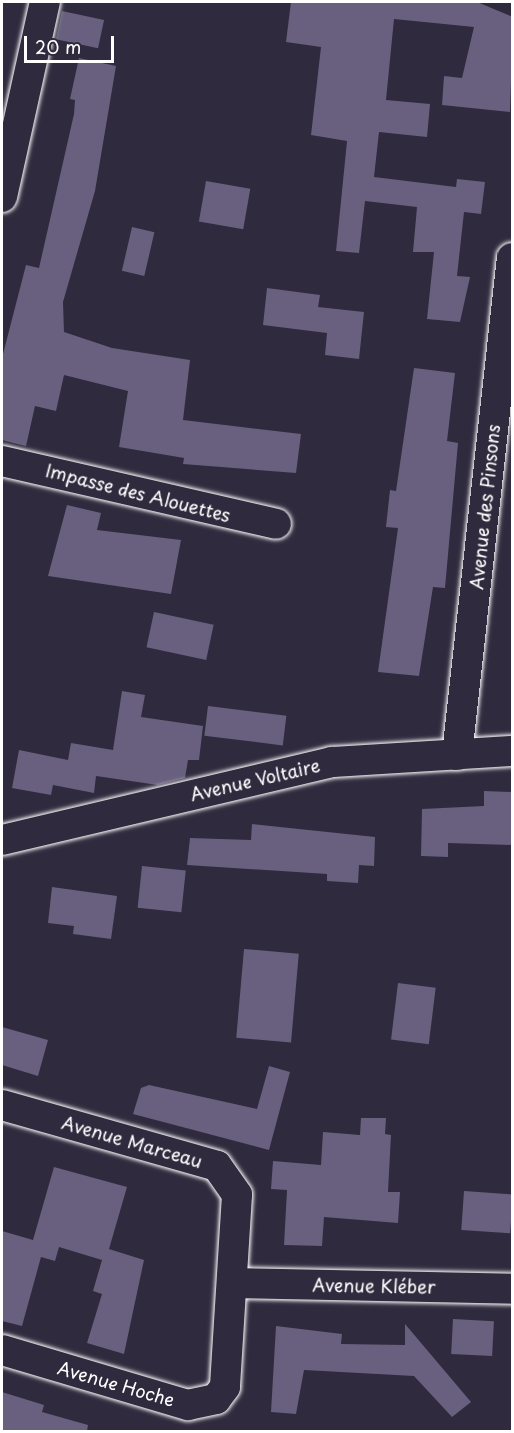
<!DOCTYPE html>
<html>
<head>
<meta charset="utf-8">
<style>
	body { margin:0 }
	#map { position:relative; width:514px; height:1433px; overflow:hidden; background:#2f2a3d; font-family:"Playpen Sans",sans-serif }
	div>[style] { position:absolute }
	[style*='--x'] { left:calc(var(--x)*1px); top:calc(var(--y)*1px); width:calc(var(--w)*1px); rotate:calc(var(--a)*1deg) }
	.building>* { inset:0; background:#68607e; transform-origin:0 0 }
	.roads { filter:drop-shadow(0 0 2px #fff) drop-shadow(0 0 2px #fff) }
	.street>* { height:30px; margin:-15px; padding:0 15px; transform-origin:15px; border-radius:15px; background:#2f2a3d }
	span { translate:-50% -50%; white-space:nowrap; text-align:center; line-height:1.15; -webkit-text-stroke:4.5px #2f2a3d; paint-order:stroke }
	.street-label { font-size:18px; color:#fff }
	.frame { position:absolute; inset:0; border:3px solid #fff; pointer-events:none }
	.scale { position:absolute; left:24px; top:36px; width:90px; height:27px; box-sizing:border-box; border:3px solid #fff; border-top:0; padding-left:8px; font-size:18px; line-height:21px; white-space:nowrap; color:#fff; -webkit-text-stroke:4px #2f2a3d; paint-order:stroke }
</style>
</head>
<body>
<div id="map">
	<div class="building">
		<i style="clip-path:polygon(291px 2px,477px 2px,513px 17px,510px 112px,442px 105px,444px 76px,462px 78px,474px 27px,394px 19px,386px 100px,430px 104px,427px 137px,379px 132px,374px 177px,456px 187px,457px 179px,485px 182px,481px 214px,464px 212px,457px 276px,470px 277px,460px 322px,427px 319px,434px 252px,413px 252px,417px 207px,365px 201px,359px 253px,336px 251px,347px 141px,311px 135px,321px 47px,286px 42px)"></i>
		<i style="left:62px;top:11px;width:43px;height:29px;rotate:12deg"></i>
		<i style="clip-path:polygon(79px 58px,116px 66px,95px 191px,63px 302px,64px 332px,112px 348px,190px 360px,183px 420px,301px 434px,296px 473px,183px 464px,184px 458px,119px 447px,128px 391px,64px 375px,56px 411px,35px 406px,26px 446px,2px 440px,2px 358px,26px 265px,39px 268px,74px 114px,75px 100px,70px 99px)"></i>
		<i style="left:206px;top:181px;width:45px;height:41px;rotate:10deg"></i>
		<i style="left:132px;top:227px;width:23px;height:45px;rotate:13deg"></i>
		<i style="clip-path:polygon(267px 288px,320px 295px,318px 307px,364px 312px,359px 359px,325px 355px,327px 333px,263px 325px)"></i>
		<i style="clip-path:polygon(414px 368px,455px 373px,447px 441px,458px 443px,445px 588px,433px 587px,419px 676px,378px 672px,398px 528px,386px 527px,390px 490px,396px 491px)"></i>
		<i style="clip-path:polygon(67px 505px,101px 513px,97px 530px,181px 540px,171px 594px,48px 576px)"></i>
		<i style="left:154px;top:612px;width:61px;height:36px;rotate:12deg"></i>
		<i style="clip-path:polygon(122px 691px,145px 695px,141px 717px,203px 726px,199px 760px,188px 760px,185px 778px,158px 785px,96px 776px,94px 793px,53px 785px,51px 795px,12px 788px,19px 750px,68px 760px,71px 743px,113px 750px)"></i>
		<i style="left:208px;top:706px;width:79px;height:30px;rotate:7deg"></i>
		<i style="clip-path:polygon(484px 791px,513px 792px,513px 845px,448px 843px,448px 857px,421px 856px,422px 809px,484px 806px)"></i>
		<i style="clip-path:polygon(252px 824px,375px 837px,374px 866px,359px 865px,358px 883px,327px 881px,327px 874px,187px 865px,190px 838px,251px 840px)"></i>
		<i style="left:142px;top:866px;width:44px;height:42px;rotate:6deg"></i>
		<i style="clip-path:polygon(52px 887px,117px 896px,111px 939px,73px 934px,74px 926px,48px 923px)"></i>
		<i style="left:244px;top:949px;width:55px;height:89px;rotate:5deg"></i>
		<i style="left:398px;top:983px;width:38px;height:57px;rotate:7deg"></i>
		<i style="clip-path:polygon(2px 1027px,48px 1040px,38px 1076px,2px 1065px)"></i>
		<i style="clip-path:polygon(269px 1066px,290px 1072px,269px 1150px,133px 1114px,141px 1088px,149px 1085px,257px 1109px)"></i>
		<i style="clip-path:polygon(361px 1118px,386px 1118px,385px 1134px,391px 1135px,388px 1192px,400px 1192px,398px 1223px,324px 1217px,322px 1246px,284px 1245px,287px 1190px,271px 1189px,273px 1161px,321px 1165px,323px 1132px,360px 1135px)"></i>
		<i style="clip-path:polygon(54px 1167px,127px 1187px,109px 1249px,144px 1260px,124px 1354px,87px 1343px,102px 1294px,93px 1291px,102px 1260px,59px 1247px,55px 1261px,41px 1257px,22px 1326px,2px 1321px,2px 1231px,33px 1240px)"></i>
		<i style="left:464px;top:1191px;width:49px;height:39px;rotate:4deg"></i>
		<i style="left:453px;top:1319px;width:41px;height:35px;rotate:3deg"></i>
		<i style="clip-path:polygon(405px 1324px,471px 1402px,452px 1417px,414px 1376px,304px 1370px,296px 1414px,271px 1412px,276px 1326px,342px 1334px,341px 1344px,405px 1345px)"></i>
		<i style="clip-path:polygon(2px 1392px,44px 1405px,42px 1412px,88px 1425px,87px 1431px,2px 1431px)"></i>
	</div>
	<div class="roads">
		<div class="street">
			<i style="--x:2;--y:197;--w:200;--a:-77.6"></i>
			<i style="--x:2;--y:461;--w:281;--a:12.9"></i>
			<i style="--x:457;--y:755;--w:500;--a:-83.69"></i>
			<i style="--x:2;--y:840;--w:339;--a:-13.3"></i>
			<i style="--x:332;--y:762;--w:180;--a:-3.5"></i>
			<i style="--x:2;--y:1105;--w:223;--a:15.8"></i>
			<i style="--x:217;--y:1166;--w:35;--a:55"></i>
			<i style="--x:237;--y:1195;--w:192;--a:93.6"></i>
			<i style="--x:225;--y:1387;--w:15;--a:127"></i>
			<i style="--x:216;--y:1399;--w:29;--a:168"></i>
			<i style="--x:188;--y:1405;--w:194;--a:-163.5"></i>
			<i style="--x:235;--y:1283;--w:277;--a:1.2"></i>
		</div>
	</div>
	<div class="street-label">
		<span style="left:138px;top:493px;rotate:14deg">Impasse des Alouettes</span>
		<span style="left:485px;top:507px;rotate:-84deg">Avenue des Pinsons</span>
		<span style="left:255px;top:780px;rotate:-13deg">Avenue Voltaire</span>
		<span style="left:132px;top:1142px;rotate:16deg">Avenue Marceau</span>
		<span style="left:374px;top:1286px;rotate:1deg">Avenue Kléber</span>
		<span style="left:116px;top:1384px;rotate:16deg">Avenue Hoche</span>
	</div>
	<div class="frame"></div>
	<div class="scale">20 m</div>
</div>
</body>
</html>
